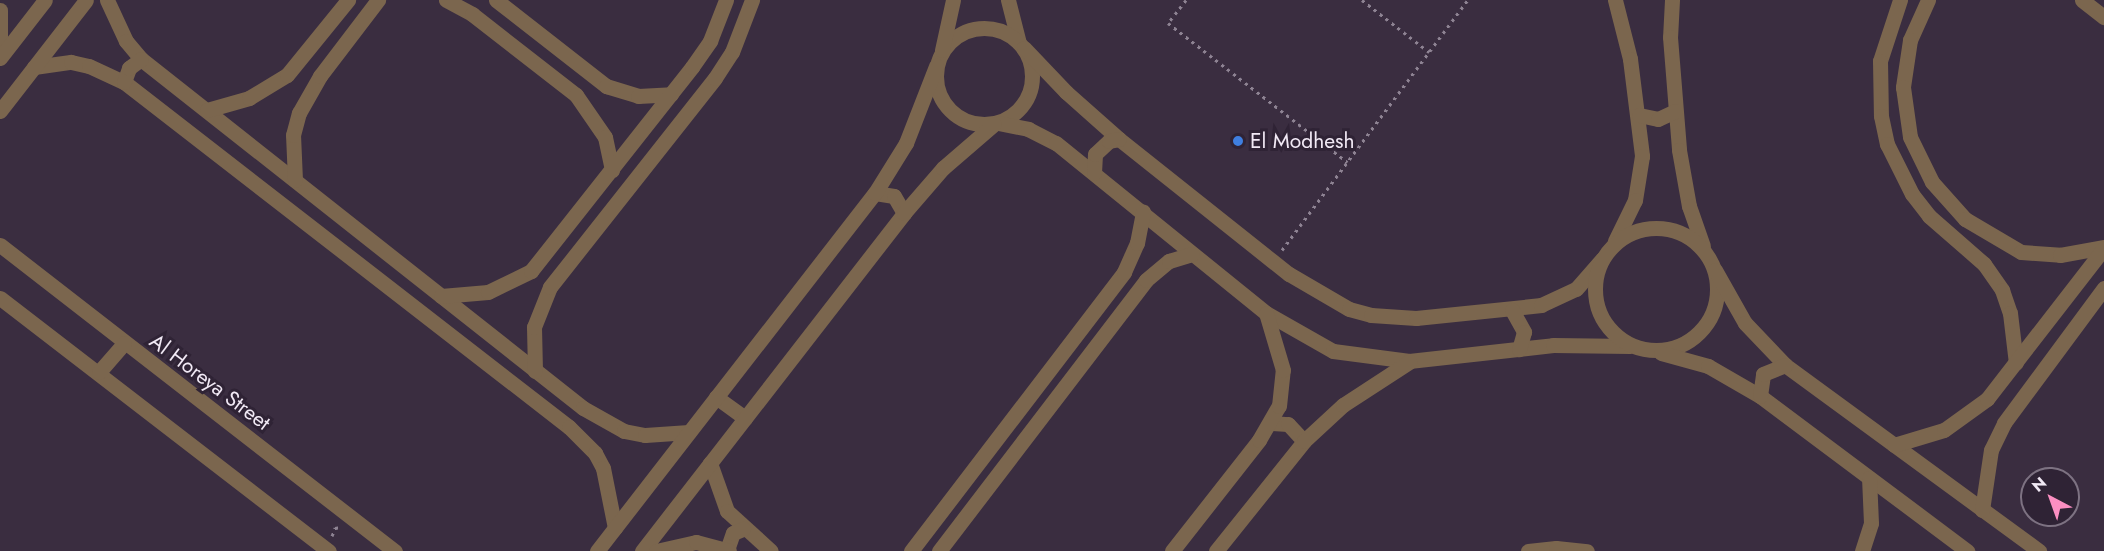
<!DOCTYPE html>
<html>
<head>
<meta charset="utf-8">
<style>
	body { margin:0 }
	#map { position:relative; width:2104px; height:551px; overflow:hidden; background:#3a2d40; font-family:Jost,sans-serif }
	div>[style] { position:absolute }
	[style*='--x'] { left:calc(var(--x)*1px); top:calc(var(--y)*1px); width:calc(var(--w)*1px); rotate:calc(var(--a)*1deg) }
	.path>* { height:3px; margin-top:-1.5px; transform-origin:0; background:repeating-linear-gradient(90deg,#8e8393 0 3px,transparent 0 7.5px) }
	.minor>* { height:15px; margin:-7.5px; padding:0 7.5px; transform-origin:7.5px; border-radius:7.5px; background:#7b664e }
	.minor>.ring { margin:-7.5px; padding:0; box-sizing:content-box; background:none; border:15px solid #7b664e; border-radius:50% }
	.tertiary>* { height:15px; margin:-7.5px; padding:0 7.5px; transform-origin:7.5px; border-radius:7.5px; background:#7b664e }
	.dots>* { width:16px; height:16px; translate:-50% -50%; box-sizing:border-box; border:3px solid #2f2335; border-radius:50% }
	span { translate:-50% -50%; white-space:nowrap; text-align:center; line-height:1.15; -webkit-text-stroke:6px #2f2335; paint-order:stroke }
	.poi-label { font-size:21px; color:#f1e9f5 }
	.left { translate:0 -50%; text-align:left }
	.street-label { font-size:21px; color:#f1e9f5 }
	.north { position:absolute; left:2020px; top:467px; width:60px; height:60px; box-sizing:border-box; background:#2f2335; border:2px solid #7d7282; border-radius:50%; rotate:319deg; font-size:16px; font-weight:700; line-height:24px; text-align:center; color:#f1e9f5 }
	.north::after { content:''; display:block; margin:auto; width:21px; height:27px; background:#fc8fc2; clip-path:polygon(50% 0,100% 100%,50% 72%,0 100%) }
</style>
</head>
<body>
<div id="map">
	<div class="path">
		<i style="--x:1186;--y:0;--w:29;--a:128"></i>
		<i style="--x:1168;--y:23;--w:227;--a:37.8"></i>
		<i style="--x:1362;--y:0;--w:85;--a:37.8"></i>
		<i style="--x:1282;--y:250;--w:312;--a:-53.4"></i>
		<i style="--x:332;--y:536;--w:9;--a:-69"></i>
		<i style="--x:335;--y:528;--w:6;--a:-9"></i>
	</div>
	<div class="minor">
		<i style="--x:107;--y:0;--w:45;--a:65.1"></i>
		<i style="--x:126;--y:41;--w:23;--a:50"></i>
		<i style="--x:141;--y:59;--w:563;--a:38.29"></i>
		<i style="--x:583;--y:408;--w:47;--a:29.3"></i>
		<i style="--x:624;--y:431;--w:21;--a:11"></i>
		<i style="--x:645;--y:435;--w:44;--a:-3.9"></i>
		<i style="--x:446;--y:0;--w:30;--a:28"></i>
		<i style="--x:472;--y:14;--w:132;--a:37.9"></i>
		<i style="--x:576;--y:95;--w:51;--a:55.4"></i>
		<i style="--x:605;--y:137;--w:34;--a:78"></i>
		<i style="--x:496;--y:0;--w:140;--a:38"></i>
		<i style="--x:606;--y:86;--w:34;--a:17"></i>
		<i style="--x:638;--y:96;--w:33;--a:-3"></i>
		<i style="--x:1008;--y:0;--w:44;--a:75.7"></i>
		<i style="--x:1615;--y:0;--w:61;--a:75.7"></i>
		<i style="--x:1630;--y:59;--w:98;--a:82.9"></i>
		<i style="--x:1642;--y:156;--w:45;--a:99"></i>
		<i style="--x:1635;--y:200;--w:46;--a:116"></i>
		<i style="--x:1672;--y:0;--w:37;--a:93"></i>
		<i style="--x:1670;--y:37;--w:113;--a:85.4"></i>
		<i style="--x:1679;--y:150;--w:57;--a:79.9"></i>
		<i style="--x:1689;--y:206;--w:42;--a:70.7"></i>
		<i style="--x:1900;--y:0;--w:64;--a:108.2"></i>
		<i style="--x:1880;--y:61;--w:55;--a:89"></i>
		<i style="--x:1881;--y:116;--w:29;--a:78"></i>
		<i style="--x:1887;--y:144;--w:56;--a:63.4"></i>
		<i style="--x:1912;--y:194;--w:28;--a:52"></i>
		<i style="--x:1929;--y:216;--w:73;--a:41.1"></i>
		<i style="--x:1984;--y:264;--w:32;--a:55"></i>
		<i style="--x:2002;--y:290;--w:24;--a:71"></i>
		<i style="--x:2010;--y:313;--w:50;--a:83.2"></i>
		<i style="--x:1928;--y:0;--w:44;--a:114.2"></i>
		<i style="--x:1910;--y:40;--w:48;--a:98.5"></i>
		<i style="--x:1903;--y:87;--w:50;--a:82"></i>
		<i style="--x:1910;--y:137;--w:50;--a:63.9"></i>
		<i style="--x:1932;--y:182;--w:50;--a:48.3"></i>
		<i style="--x:1965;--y:219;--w:65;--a:30.5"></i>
		<i style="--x:2021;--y:252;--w:39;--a:4"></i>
		<i style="--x:2060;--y:255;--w:45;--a:-10.3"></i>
		<i style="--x:2082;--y:0;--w:28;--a:38"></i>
		<i style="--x:0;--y:10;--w:47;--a:90"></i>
		<i class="ring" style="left:936px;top:28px;width:81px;height:81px"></i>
		<i style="--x:1024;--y:48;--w:61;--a:46.3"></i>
		<i style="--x:1066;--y:92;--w:71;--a:41.6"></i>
		<i style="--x:1119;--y:139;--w:217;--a:38.5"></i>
		<i style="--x:1289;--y:274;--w:69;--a:30.3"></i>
		<i style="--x:1349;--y:309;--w:23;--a:15"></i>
		<i style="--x:1371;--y:315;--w:45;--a:3.8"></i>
		<i style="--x:1416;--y:318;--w:126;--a:-5.9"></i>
		<i style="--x:1541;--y:305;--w:38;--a:-25"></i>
		<i style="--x:1576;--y:289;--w:40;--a:-49"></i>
		<i style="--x:942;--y:50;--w:51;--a:-77.6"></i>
		<i style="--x:0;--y:58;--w:73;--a:-52.2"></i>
		<i style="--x:34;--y:67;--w:37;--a:-8"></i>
		<i style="--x:71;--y:62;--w:18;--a:13"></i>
		<i style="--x:89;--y:66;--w:38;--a:25"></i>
		<i style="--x:124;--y:82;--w:563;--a:37.79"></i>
		<i style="--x:569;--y:427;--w:37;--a:45"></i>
		<i style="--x:595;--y:453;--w:17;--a:62"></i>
		<i style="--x:603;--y:468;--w:61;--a:78.7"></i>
		<i style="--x:124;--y:82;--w:15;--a:-70"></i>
		<i style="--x:129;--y:68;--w:15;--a:-37"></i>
		<i style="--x:207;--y:110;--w:44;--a:-15.9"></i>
		<i style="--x:249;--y:98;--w:44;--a:-31.2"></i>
		<i style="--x:287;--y:75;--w:97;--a:-50.9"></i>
		<i style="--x:0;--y:111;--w:140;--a:-52.2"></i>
		<i style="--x:1639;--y:115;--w:19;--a:12"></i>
		<i style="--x:1658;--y:119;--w:19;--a:-25"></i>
		<i style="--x:998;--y:123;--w:31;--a:11"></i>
		<i style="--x:1028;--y:129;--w:31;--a:27"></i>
		<i style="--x:1056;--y:143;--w:270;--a:39"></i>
		<i style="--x:1266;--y:313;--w:77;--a:29.6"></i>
		<i style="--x:1333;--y:351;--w:77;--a:7.5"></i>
		<i style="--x:1409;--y:361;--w:145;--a:-6.3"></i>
		<i style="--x:1553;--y:345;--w:77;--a:0.7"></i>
		<i style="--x:1094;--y:173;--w:19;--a:-87"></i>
		<i style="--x:1095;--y:154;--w:19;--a:-43"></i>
		<i style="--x:1109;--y:141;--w:10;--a:-11"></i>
		<i style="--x:295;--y:180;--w:45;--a:-92.5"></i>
		<i style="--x:293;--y:135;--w:23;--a:-75"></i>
		<i style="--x:299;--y:113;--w:43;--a:-60.4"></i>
		<i style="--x:320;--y:76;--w:96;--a:-52.7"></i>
		<i style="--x:875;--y:193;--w:19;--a:9"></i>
		<i style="--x:894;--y:196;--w:20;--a:60"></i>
		<i class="ring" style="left:1595px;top:228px;width:107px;height:107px"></i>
		<i style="--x:1715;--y:270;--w:61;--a:60.5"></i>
		<i style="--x:1745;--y:323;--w:58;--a:46.4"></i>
		<i style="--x:1785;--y:365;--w:315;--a:36.2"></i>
		<i style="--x:441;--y:296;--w:47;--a:-4.9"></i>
		<i style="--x:488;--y:292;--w:48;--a:-26"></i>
		<i style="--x:531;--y:271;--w:260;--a:-51.7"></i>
		<i style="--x:692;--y:67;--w:32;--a:-55"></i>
		<i style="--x:710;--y:41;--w:44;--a:-68.7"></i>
		<i style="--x:1512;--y:310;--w:25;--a:61"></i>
		<i style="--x:1524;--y:332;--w:18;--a:106"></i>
		<i style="--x:1661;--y:353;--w:49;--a:15.5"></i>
		<i style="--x:1708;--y:366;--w:60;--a:30"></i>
		<i style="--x:1760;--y:396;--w:259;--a:36.8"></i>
		<i style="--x:535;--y:371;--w:44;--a:-91.3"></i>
		<i style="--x:534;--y:327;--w:43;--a:-68.2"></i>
		<i style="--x:550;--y:287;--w:266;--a:-51.7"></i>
		<i style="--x:715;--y:78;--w:31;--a:-57"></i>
		<i style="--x:732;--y:52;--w:56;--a:-69"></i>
		<i style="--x:1760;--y:396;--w:22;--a:-82"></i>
		<i style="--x:1763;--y:374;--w:24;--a:-22"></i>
		<i style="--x:716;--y:397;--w:36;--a:36"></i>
		<i style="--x:1272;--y:423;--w:16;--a:4"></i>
		<i style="--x:1288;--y:424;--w:23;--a:47"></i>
		<i style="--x:1894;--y:445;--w:52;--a:-16.7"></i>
		<i style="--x:1944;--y:430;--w:53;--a:-35.8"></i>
		<i style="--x:1987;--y:399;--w:191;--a:-52.2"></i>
		<i style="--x:710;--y:463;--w:51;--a:70.5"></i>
		<i style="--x:727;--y:511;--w:59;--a:42.3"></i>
		<i style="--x:1982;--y:510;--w:61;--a:-81.5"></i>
		<i style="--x:1991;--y:450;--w:30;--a:-64"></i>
		<i style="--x:2004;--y:423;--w:168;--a:-53.5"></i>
		<i style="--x:727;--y:550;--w:18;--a:-71"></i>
		<i style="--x:733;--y:533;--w:11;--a:-22"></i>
		<i style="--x:597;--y:551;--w:453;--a:-52.2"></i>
		<i style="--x:875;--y:193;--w:59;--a:-58.2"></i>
		<i style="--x:906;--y:143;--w:83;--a:-68.7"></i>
		<i style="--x:642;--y:551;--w:428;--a:-52.2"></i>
		<i style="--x:904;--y:213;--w:60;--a:-49.1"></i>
		<i style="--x:943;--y:168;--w:67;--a:-40.8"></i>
		<i style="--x:656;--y:551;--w:41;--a:-12.7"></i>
		<i style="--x:696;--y:542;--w:34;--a:15"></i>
		<i style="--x:911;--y:551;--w:351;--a:-52.6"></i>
		<i style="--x:1124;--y:272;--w:32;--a:-66"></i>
		<i style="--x:1137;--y:243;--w:32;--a:-79"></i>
		<i style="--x:939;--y:551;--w:341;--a:-52.6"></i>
		<i style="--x:1146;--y:280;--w:30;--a:-40"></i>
		<i style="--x:1169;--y:261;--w:24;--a:-17"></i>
		<i style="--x:1172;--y:551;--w:141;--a:-51.9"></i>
		<i style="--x:1259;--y:440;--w:39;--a:-60"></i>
		<i style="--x:1279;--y:406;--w:36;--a:-84"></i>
		<i style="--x:1283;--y:370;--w:59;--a:-106.6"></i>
		<i style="--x:1216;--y:551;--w:141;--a:-51.3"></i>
		<i style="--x:1304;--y:441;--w:53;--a:-42.7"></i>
		<i style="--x:1343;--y:405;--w:79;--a:-33.1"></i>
		<i style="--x:1528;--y:551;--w:28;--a:-6"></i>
		<i style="--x:1556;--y:548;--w:31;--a:6"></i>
		<i style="--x:1862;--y:551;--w:29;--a:-72"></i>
		<i style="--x:1871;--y:523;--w:45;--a:-92.5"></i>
	</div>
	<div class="tertiary">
		<i style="--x:0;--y:245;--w:500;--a:37.8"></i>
		<i style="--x:0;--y:298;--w:415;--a:37.6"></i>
		<i style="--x:99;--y:372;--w:38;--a:-49"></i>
	</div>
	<div class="dots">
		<i style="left:1238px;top:141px;background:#3f7fe0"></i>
	</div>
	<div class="poi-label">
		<span class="left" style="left:1250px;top:141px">El Modhesh</span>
	</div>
	<div class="street-label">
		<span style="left:210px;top:382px;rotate:37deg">Al Horeya Street</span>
	</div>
	<div class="north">N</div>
</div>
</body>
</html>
